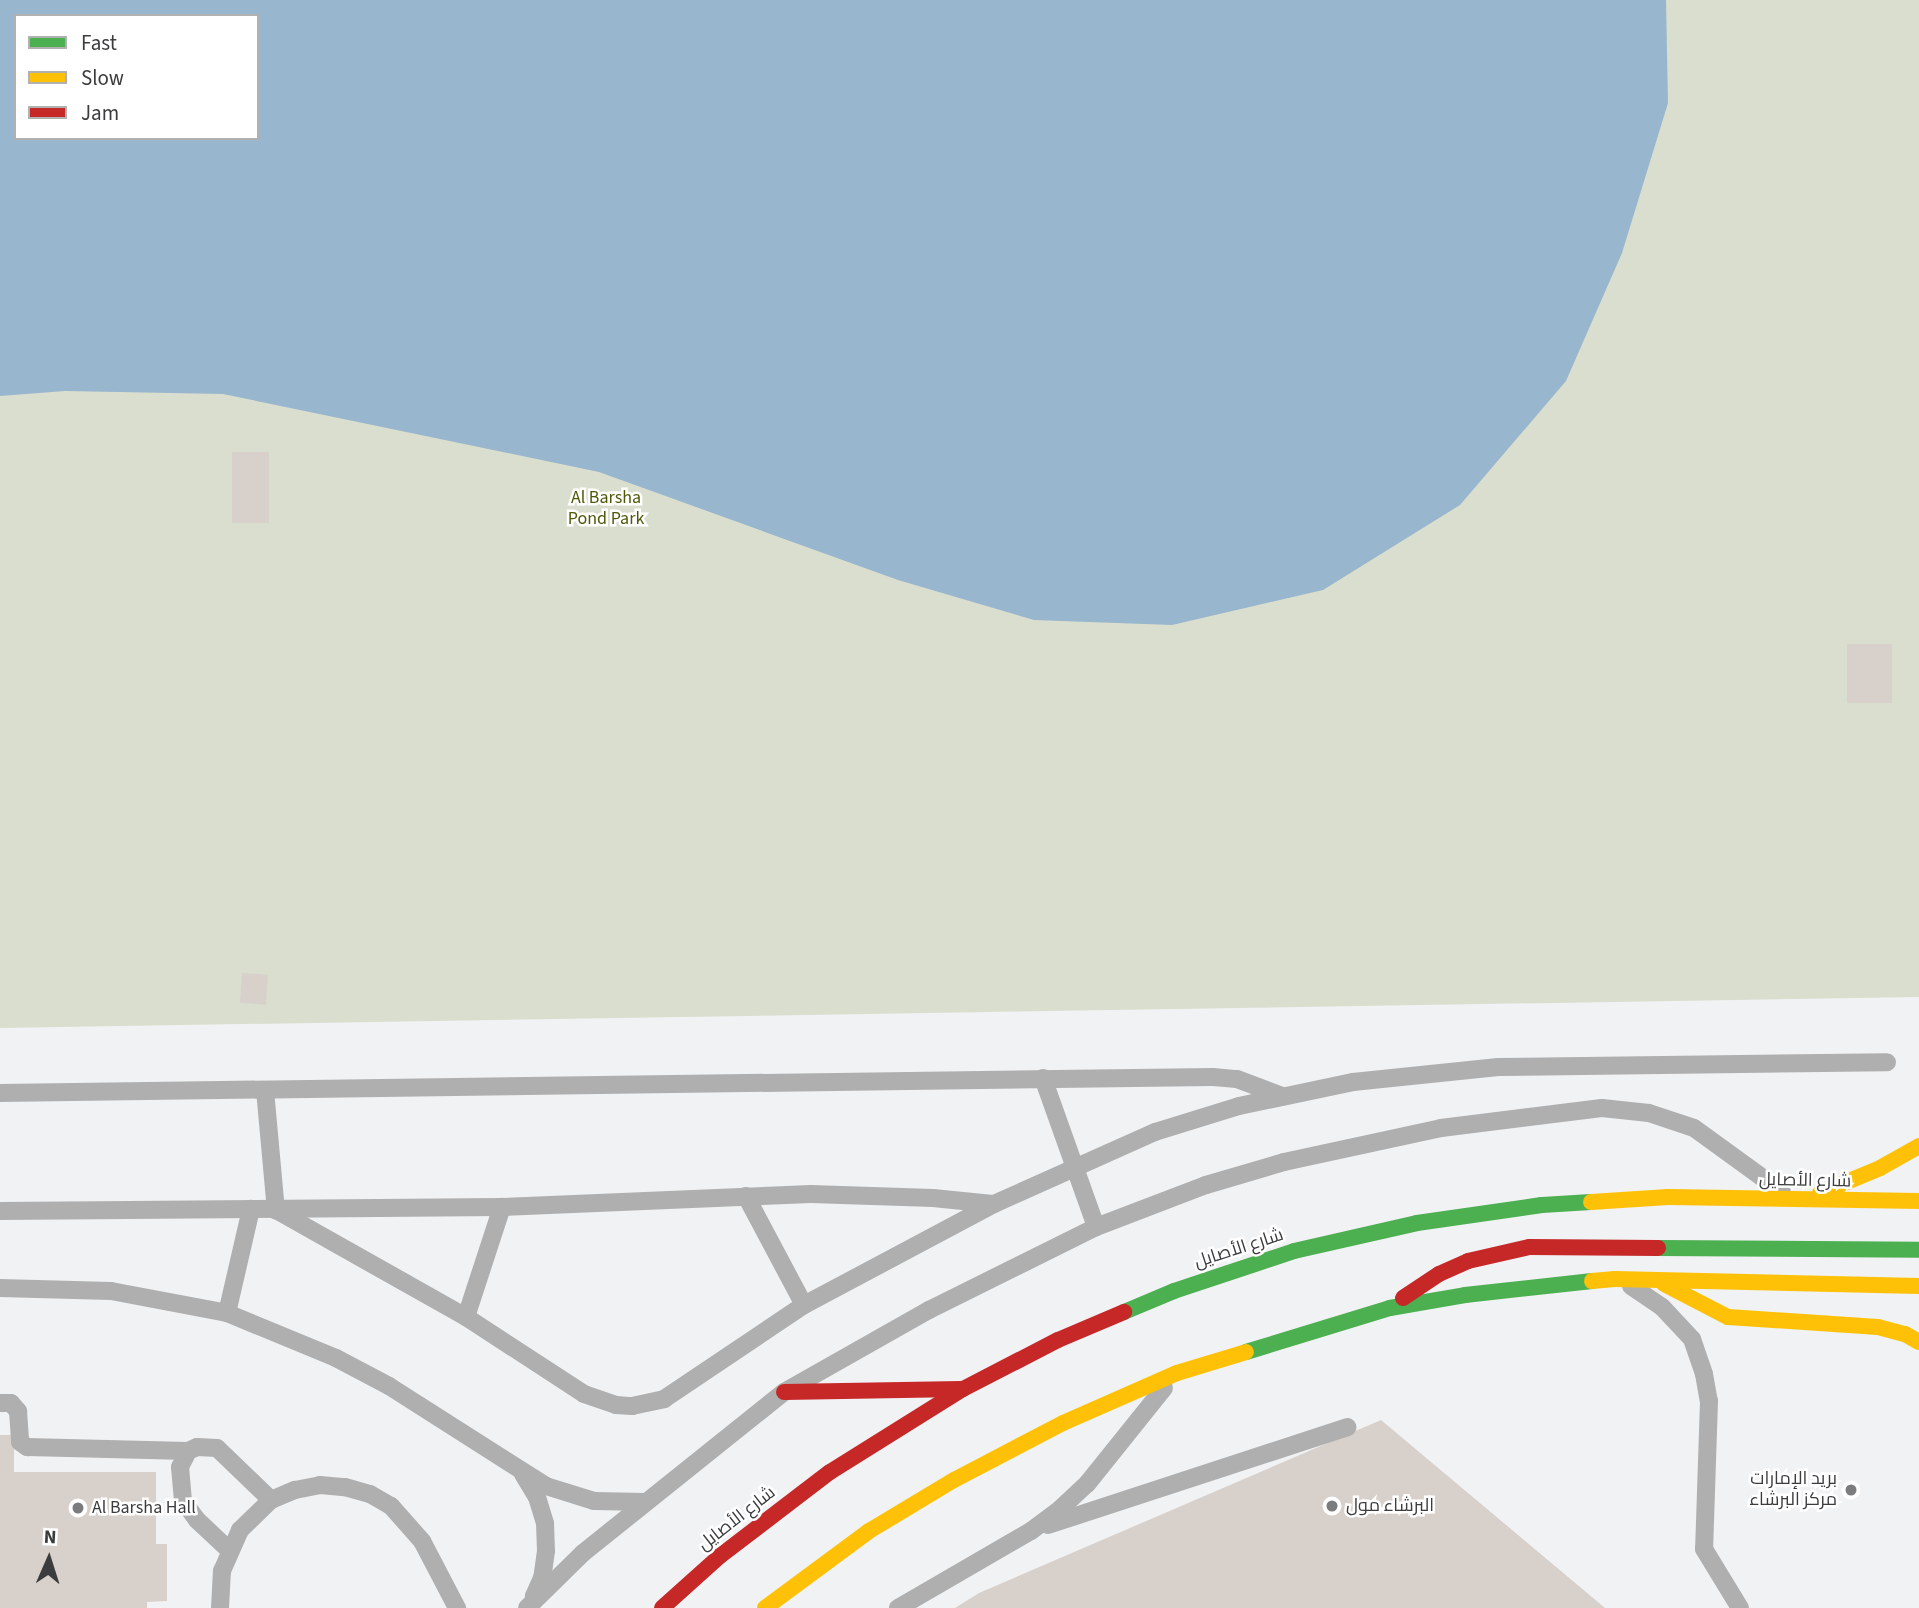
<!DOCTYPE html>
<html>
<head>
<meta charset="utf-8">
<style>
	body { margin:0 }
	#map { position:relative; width:1919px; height:1608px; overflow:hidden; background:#f1f2f4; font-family:"Source Sans 3",Cairo,sans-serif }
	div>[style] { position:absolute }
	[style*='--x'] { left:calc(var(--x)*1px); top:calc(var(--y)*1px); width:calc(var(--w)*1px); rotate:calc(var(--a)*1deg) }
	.green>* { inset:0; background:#dadecf }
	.water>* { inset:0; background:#98b6cd }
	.building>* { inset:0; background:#d8d0cb; transform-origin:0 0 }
	.lane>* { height:18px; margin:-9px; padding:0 9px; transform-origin:9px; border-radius:9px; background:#afafaf }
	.fast>* { height:16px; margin:-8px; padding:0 8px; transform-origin:8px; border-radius:8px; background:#4caf50 }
	.slow>* { height:16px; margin:-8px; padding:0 8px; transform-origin:8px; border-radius:8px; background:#ffc107 }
	.jam>* { height:16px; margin:-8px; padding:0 8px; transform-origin:8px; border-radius:8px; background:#c62828 }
	.dots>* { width:19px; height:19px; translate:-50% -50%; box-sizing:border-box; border:4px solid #fff; border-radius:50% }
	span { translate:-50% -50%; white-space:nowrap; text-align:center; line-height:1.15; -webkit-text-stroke:5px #fff; paint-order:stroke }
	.park-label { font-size:18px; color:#50590a }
	.street-label { font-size:18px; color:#3b3c3d }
	.poi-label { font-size:18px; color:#3b3c3d }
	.right { translate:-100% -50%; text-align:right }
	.left { translate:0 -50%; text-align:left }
	.legend { position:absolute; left:14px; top:14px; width:245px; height:126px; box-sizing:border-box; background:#fff; border:2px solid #b1b1b1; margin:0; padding:9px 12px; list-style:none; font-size:21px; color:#3b3c3d }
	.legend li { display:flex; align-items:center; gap:14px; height:35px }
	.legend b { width:35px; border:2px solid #b1b1b1 }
	.north { position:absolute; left:14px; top:1524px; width:70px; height:70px; -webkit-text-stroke:5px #fff; paint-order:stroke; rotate:3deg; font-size:19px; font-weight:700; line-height:28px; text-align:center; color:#3b3c3d }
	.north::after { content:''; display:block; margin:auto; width:24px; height:32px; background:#3b3c3d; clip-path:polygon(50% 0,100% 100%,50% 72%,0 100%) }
</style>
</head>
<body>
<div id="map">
	<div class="green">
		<i style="clip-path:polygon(evenodd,0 0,1919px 0,1919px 997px,0 1028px,0 0,16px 16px,257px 16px,257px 138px,16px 138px,16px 16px)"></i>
	</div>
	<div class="water">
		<i style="clip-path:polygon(evenodd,0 0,1666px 0,1668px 103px,1622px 253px,1566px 381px,1460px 505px,1323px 590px,1172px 625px,1034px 620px,898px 580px,599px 472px,223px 394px,65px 391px,0 396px,0 0,16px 16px,257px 16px,257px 138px,16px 138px,16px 16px)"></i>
	</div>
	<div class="building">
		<i style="left:232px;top:452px;width:37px;height:71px"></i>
		<i style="left:1847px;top:644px;width:45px;height:59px"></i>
		<i style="left:242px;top:973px;width:26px;height:30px;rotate:4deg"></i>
		<i style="clip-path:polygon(1381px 1420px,1605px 1608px,955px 1608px,979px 1593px)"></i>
		<i style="clip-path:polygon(0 1435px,14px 1435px,14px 1472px,156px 1472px,156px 1544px,167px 1544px,167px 1601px,147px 1602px,147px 1608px,0 1608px)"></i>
	</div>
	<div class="lane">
		<i style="--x:1043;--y:1078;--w:158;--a:70.4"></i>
		<i style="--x:265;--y:1090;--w:121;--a:84.8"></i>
		<i style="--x:276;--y:1210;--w:218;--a:29.4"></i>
		<i style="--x:466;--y:1317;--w:141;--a:33.1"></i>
		<i style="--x:584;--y:1394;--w:34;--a:19"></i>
		<i style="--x:616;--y:1405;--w:16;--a:4"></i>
		<i style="--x:632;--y:1406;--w:33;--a:-12"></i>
		<i style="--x:664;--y:1399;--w:169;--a:-33.9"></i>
		<i style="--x:804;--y:1305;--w:215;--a:-28"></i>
		<i style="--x:994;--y:1204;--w:176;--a:-24.1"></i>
		<i style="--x:1155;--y:1132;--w:88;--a:-17.2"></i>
		<i style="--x:1239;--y:1106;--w:116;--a:-11.9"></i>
		<i style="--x:1353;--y:1082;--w:146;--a:-5.9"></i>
		<i style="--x:1498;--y:1067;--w:389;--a:-0.7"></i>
		<i style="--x:0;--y:1093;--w:1213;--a:-0.76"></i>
		<i style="--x:1213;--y:1077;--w:24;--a:5"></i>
		<i style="--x:1237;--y:1079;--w:48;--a:20.7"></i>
		<i style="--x:746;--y:1196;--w:123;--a:62"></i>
		<i style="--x:0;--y:1211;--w:502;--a:-0.46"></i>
		<i style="--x:502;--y:1207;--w:309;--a:-2.4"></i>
		<i style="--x:811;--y:1194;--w:122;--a:1.9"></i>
		<i style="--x:933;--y:1198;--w:60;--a:5.7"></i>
		<i style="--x:1631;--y:1286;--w:37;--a:34"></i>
		<i style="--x:1662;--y:1307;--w:44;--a:46.8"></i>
		<i style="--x:1692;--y:1339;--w:37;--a:71"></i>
		<i style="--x:1704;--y:1374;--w:27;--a:80"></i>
		<i style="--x:1709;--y:1401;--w:148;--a:91.9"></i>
		<i style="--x:1704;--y:1549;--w:69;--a:58.6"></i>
		<i style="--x:0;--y:1288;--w:111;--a:1.5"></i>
		<i style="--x:111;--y:1291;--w:118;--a:10.7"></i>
		<i style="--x:227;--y:1313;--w:118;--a:22.4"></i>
		<i style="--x:336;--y:1358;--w:60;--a:27.8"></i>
		<i style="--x:389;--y:1386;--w:186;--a:32.5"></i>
		<i style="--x:546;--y:1486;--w:50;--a:17.4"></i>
		<i style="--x:594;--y:1501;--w:51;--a:1.1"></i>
		<i style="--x:227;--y:1313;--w:107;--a:-77"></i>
		<i style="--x:466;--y:1317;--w:116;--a:-71.9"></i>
		<i style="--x:0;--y:1403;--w:11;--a:0"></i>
		<i style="--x:11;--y:1403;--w:11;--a:49"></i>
		<i style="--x:18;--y:1411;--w:31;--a:86"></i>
		<i style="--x:20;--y:1442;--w:9;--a:36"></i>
		<i style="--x:27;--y:1447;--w:161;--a:1.4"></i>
		<i style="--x:523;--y:1474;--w:27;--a:59"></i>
		<i style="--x:537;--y:1497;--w:27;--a:73"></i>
		<i style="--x:545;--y:1523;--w:28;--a:88"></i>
		<i style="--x:546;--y:1551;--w:27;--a:98"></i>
		<i style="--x:542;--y:1578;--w:20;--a:114"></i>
		<i style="--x:1048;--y:1525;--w:315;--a:-18.1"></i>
		<i style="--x:229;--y:1550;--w:44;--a:-136.8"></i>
		<i style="--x:197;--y:1520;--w:24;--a:-126"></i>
		<i style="--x:183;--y:1501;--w:34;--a:-95"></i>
		<i style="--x:180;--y:1467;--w:18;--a:-63"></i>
		<i style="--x:188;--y:1451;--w:10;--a:-24"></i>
		<i style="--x:197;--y:1447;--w:20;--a:3"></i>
		<i style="--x:217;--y:1448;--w:75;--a:43.9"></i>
		<i style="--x:220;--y:1608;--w:37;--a:-87"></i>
		<i style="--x:222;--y:1571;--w:45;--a:-66.3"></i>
		<i style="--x:240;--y:1530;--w:43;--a:-44.1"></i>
		<i style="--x:271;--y:1500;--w:26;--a:-23"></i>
		<i style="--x:295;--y:1490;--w:25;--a:-11"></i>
		<i style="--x:320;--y:1485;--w:25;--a:5"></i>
		<i style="--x:345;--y:1487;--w:26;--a:16"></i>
		<i style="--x:370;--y:1494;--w:24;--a:30"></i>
		<i style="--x:391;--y:1506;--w:47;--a:48.5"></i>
		<i style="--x:422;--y:1541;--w:76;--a:62.4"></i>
		<i style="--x:527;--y:1608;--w:78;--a:-44.5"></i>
		<i style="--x:583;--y:1553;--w:258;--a:-38.7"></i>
		<i style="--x:784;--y:1392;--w:167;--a:-29.5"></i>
		<i style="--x:929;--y:1310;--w:186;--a:-26.4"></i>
		<i style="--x:1096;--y:1227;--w:118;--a:-20.9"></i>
		<i style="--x:1206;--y:1185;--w:81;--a:-16.4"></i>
		<i style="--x:1284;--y:1162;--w:161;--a:-12.2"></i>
		<i style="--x:1441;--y:1128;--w:162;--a:-7.1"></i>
		<i style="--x:1602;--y:1108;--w:47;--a:6.1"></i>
		<i style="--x:1649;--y:1113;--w:47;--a:18.4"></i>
		<i style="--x:1694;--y:1128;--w:109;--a:36"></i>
		<i style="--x:898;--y:1608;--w:154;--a:-30.1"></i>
		<i style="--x:1031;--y:1531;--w:36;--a:-37"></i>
		<i style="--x:1060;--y:1509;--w:37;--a:-43"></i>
		<i style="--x:1087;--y:1484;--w:123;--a:-51.3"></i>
	</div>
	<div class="fast">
		<i style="--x:1658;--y:1248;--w:261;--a:0.4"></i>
		<i style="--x:1124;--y:1312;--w:54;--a:-22.8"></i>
		<i style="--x:1174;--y:1291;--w:126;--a:-18.4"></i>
		<i style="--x:1294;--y:1251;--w:126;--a:-12.8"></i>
		<i style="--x:1417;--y:1223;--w:126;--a:-8.2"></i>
		<i style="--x:1542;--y:1205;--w:49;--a:-3.5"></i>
		<i style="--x:1246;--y:1352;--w:151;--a:-17"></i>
		<i style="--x:1390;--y:1308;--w:76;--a:-9.8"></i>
		<i style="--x:1465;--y:1295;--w:128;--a:-6.3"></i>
	</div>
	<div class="slow">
		<i style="--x:1820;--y:1193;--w:65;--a:-22.6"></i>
		<i style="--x:1880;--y:1168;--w:45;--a:-29.4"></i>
		<i style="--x:1591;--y:1202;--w:77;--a:-3.7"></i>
		<i style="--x:1668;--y:1197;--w:251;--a:0.9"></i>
		<i style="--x:1592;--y:1281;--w:23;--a:-5"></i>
		<i style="--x:1615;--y:1279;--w:304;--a:1.3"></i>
		<i style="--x:1664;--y:1284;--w:72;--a:27.3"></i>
		<i style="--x:1728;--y:1317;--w:150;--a:3.8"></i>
		<i style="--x:1878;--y:1327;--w:28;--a:15"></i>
		<i style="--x:1905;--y:1334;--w:16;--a:30"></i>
		<i style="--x:765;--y:1608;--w:129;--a:-36.5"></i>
		<i style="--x:869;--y:1531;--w:99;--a:-31"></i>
		<i style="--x:954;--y:1480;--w:123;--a:-27.6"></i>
		<i style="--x:1063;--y:1423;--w:124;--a:-23.7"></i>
		<i style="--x:1177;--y:1373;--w:72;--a:-16.9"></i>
	</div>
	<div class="jam">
		<i style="--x:1403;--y:1298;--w:43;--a:-33.7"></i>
		<i style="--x:1439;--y:1274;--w:32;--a:-24"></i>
		<i style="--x:1468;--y:1261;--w:63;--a:-12.9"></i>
		<i style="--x:1529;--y:1247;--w:129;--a:0.4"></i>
		<i style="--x:784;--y:1392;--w:177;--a:-1"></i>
		<i style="--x:662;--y:1608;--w:78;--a:-41.9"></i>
		<i style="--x:720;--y:1556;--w:138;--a:-37.4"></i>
		<i style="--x:830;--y:1472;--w:157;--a:-32"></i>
		<i style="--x:963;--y:1389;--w:107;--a:-27.3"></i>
		<i style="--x:1058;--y:1340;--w:72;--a:-23"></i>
	</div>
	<div class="dots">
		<i style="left:1851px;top:1490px;background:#7b7c7d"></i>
		<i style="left:1332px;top:1506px;background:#7b7c7d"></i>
		<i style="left:78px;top:1508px;background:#7b7c7d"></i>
	</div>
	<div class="park-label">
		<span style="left:606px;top:509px">Al Barsha<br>Pond Park</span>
	</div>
	<div class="street-label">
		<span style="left:1805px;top:1181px;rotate:1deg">شارع الأصايل</span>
		<span style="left:1239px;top:1249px;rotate:-18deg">شارع الأصايل</span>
		<span style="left:737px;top:1519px;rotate:-38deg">شارع الأصايل</span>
	</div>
	<div class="poi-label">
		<span class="right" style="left:1837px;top:1490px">بريد الإمارات<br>مركز البرشاء</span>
		<span class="left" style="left:1346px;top:1506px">البرشاء مول</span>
		<span class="left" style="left:92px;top:1508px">Al Barsha Hall</span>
	</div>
	<ul class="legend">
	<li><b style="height:9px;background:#4caf50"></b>Fast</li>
	<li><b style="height:9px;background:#ffc107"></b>Slow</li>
	<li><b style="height:9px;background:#c62828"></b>Jam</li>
	</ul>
	<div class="north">N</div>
</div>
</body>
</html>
